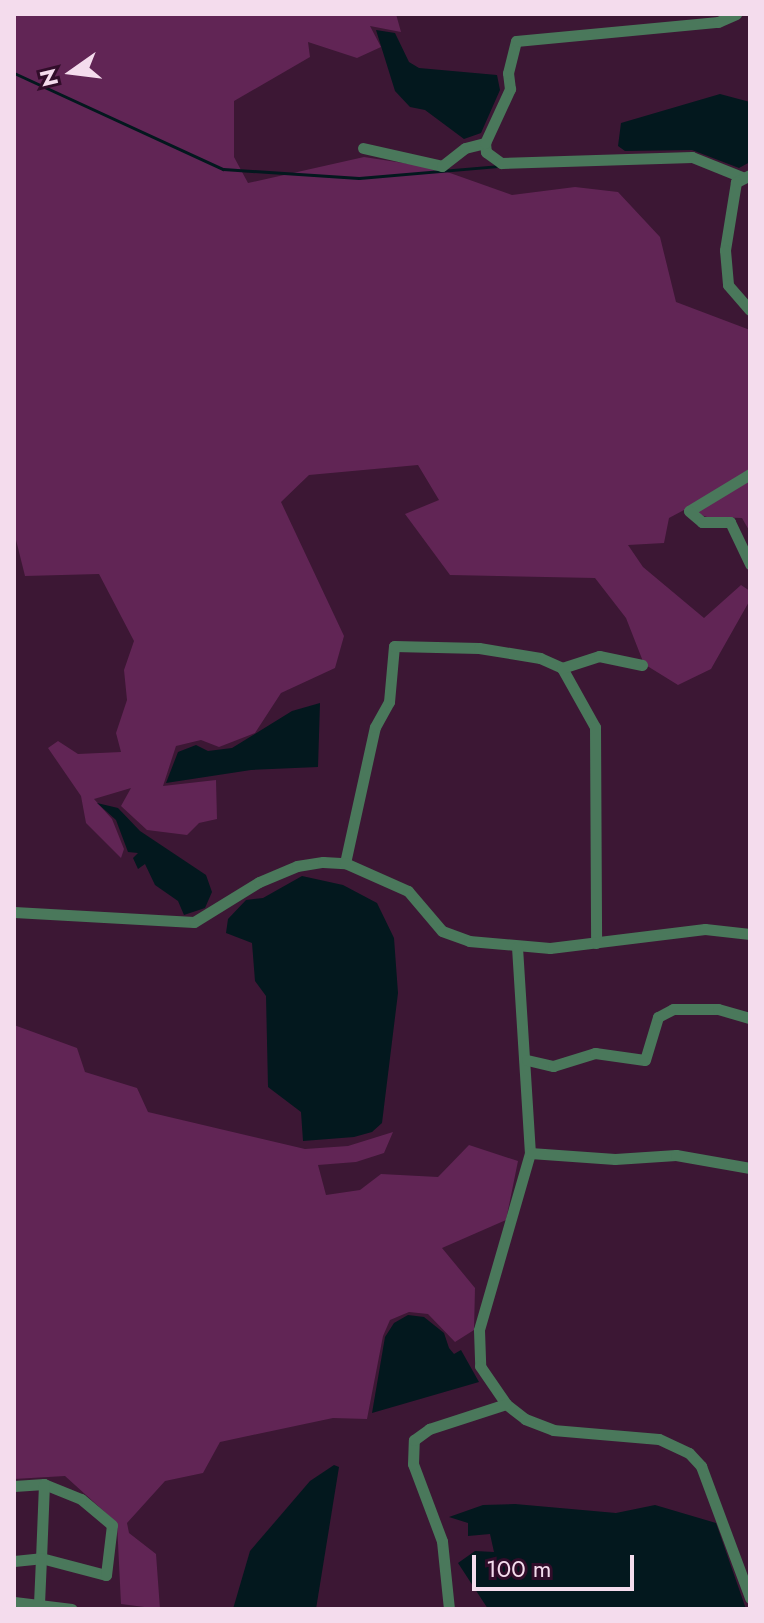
<!DOCTYPE html>
<html>
<head>
<meta charset="utf-8">
<style>
	body { margin:0 }
	#map { position:relative; width:764px; height:1623px; overflow:hidden; background:#3c1734; font-family:Jost,sans-serif }
	div>[style] { position:absolute }
	[style*='--x'] { left:calc(var(--x)*1px); top:calc(var(--y)*1px); width:calc(var(--w)*1px); rotate:calc(var(--a)*1deg) }
	.green>* { inset:0; background:#612555 }
	.water>* { inset:0; background:#03181e }
	.stream>* { height:3px; margin:-1.5px; padding:0 1.5px; transform-origin:1.5px; border-radius:1.5px; background:#03181e }
	.minor>* { height:11px; margin:-5.5px; padding:0 5.5px; transform-origin:5.5px; border-radius:5.5px; background:#4a785b }
	span { translate:-50% -50%; white-space:nowrap; text-align:center; line-height:1.15; -webkit-text-stroke:7px #310d2a; paint-order:stroke }
	.frame { position:absolute; inset:0; border:16px solid #f4dced; pointer-events:none }
	.north { position:absolute; left:32px; top:32px; width:80px; height:80px; -webkit-text-stroke:6px #310d2a; paint-order:stroke; rotate:256deg; font-size:22px; font-weight:700; line-height:32px; text-align:center; color:#f4dced }
	.north::after { content:''; display:block; margin:auto; width:28px; height:36px; background:#f4dced; clip-path:polygon(50% 0,100% 100%,50% 72%,0 100%) }
	.scale { position:absolute; left:472px; top:1555px; width:162px; height:36px; box-sizing:border-box; border:4px solid #f4dced; border-top:0; padding-left:10px; font-size:24px; line-height:28px; white-space:nowrap; color:#f4dced; -webkit-text-stroke:6px #310d2a; paint-order:stroke }
</style>
</head>
<body>
<div id="map">
	<div class="green">
		<i style="clip-path:polygon(14px 14px,396px 14px,401px 32px,370px 26px,381px 47px,357px 58px,308px 42px,310px 57px,234px 101px,234px 157px,248px 183px,364px 157px,436px 168px,512px 195px,575px 187px,618px 192px,660px 237px,676px 302px,750px 330px,750px 532px,742px 518px,707px 517px,684px 510px,669px 518px,664px 543px,628px 545px,643px 567px,704px 618px,741px 585px,750px 591px,750px 600px,711px 669px,678px 685px,644px 664px,626px 618px,595px 578px,450px 575px,405px 514px,439px 500px,418px 465px,309px 475px,281px 502px,344px 636px,335px 668px,281px 693px,255px 733px,219px 747px,201px 740px,176px 746px,163px 786px,216px 780px,217px 819px,199px 823px,187px 835px,147px 830px,121px 806px,131px 788px,94px 799px,112px 819px,124px 849px,121px 858px,86px 823px,81px 796px,48px 748px,58px 741px,78px 754px,121px 752px,116px 733px,127px 700px,124px 670px,134px 641px,99px 574px,25px 576px,14px 532px)"></i>
		<i style="clip-path:polygon(14px 1025px,77px 1048px,85px 1072px,137px 1088px,148px 1112px,305px 1149px,348px 1146px,393px 1132px,384px 1153px,356px 1162px,318px 1165px,326px 1195px,360px 1190px,381px 1174px,438px 1177px,469px 1145px,518px 1161px,506px 1220px,442px 1248px,475px 1288px,474px 1330px,455px 1342px,428px 1314px,409px 1312px,390px 1320px,383px 1336px,367px 1419px,333px 1418px,220px 1442px,203px 1473px,165px 1481px,127px 1523px,129px 1533px,156px 1554px,160px 1609px,121px 1604px,117px 1523px,65px 1476px,14px 1479px)"></i>
	</div>
	<div class="water">
		<i style="clip-path:polygon(376px 30px,395px 33px,409px 62px,419px 68px,497px 75px,500px 90px,481px 133px,464px 139px,425px 110px,410px 107px,395px 91px)"></i>
		<i style="clip-path:polygon(720px 94px,750px 102px,750px 162px,739px 168px,692px 150px,625px 151px,618px 146px,621px 123px)"></i>
		<i style="clip-path:polygon(320px 703px,318px 767px,251px 770px,166px 783px,178px 752px,196px 745px,208px 751px,232px 748px,292px 711px)"></i>
		<i style="clip-path:polygon(97px 803px,118px 808px,140px 831px,206px 875px,212px 892px,205px 908px,184px 915px,178px 901px,155px 885px,145px 864px,138px 869px,133px 858px,138px 853px,128px 852px,116px 820px)"></i>
		<i style="clip-path:polygon(302px 876px,343px 885px,377px 903px,394px 938px,398px 993px,382px 1123px,372px 1132px,354px 1137px,303px 1141px,301px 1112px,268px 1087px,266px 996px,255px 981px,252px 943px,226px 933px,228px 919px,246px 900px,263px 898px)"></i>
		<i style="clip-path:polygon(408px 1315px,424px 1317px,444px 1333px,449px 1348px,454px 1354px,461px 1350px,479px 1382px,372px 1413px,385px 1337px,394px 1323px)"></i>
		<i style="clip-path:polygon(334px 1465px,339px 1467px,316px 1609px,233px 1609px,250px 1551px,310px 1481px)"></i>
		<i style="clip-path:polygon(515px 1504px,616px 1513px,655px 1505px,716px 1523px,746px 1609px,488px 1609px,458px 1563px,475px 1551px,494px 1552px,490px 1534px,468px 1536px,468px 1523px,449px 1517px,483px 1505px)"></i>
	</div>
	<div class="stream">
		<i style="--x:14;--y:73;--w:230;--a:24.7"></i>
		<i style="--x:223;--y:169;--w:136;--a:3.8"></i>
		<i style="--x:359;--y:178;--w:142;--a:-4.9"></i>
	</div>
	<div class="minor">
		<i style="--x:485;--y:143;--w:9;--a:84"></i>
		<i style="--x:486;--y:152;--w:19;--a:36"></i>
		<i style="--x:501;--y:163;--w:191;--a:-1.8"></i>
		<i style="--x:692;--y:157;--w:54;--a:21.8"></i>
		<i style="--x:363;--y:148;--w:81;--a:12.8"></i>
		<i style="--x:442;--y:166;--w:29;--a:-38"></i>
		<i style="--x:465;--y:148;--w:21;--a:-14"></i>
		<i style="--x:485;--y:143;--w:60;--a:-65.2"></i>
		<i style="--x:510;--y:89;--w:16;--a:-97"></i>
		<i style="--x:508;--y:73;--w:33;--a:-76"></i>
		<i style="--x:516;--y:41;--w:203;--a:-5.4"></i>
		<i style="--x:718;--y:22;--w:20;--a:-24"></i>
		<i style="--x:750;--y:175;--w:16;--a:153"></i>
		<i style="--x:736;--y:182;--w:69;--a:99.2"></i>
		<i style="--x:725;--y:250;--w:35;--a:85"></i>
		<i style="--x:728;--y:285;--w:33;--a:49"></i>
		<i style="--x:750;--y:474;--w:71;--a:148.8"></i>
		<i style="--x:689;--y:511;--w:17;--a:40"></i>
		<i style="--x:702;--y:522;--w:28;--a:0"></i>
		<i style="--x:730;--y:522;--w:47;--a:64.5"></i>
		<i style="--x:562;--y:668;--w:68;--a:60.8"></i>
		<i style="--x:595;--y:727;--w:216;--a:89.7"></i>
		<i style="--x:345;--y:863;--w:139;--a:-77.6"></i>
		<i style="--x:375;--y:727;--w:29;--a:-61"></i>
		<i style="--x:389;--y:702;--w:56;--a:-84.9"></i>
		<i style="--x:394;--y:646;--w:85;--a:1.3"></i>
		<i style="--x:479;--y:648;--w:62;--a:9.3"></i>
		<i style="--x:540;--y:658;--w:24;--a:24"></i>
		<i style="--x:562;--y:668;--w:39;--a:-18"></i>
		<i style="--x:599;--y:656;--w:44;--a:11.8"></i>
		<i style="--x:14;--y:912;--w:180;--a:3.2"></i>
		<i style="--x:194;--y:922;--w:76;--a:-31.6"></i>
		<i style="--x:259;--y:882;--w:41;--a:-22.8"></i>
		<i style="--x:297;--y:866;--w:26;--a:-9"></i>
		<i style="--x:323;--y:862;--w:22;--a:3"></i>
		<i style="--x:345;--y:863;--w:69;--a:24"></i>
		<i style="--x:408;--y:891;--w:52;--a:49.6"></i>
		<i style="--x:442;--y:931;--w:29;--a:20"></i>
		<i style="--x:469;--y:941;--w:81;--a:4.9"></i>
		<i style="--x:550;--y:948;--w:156;--a:-7"></i>
		<i style="--x:705;--y:929;--w:45;--a:6.3"></i>
		<i style="--x:517;--y:947;--w:206;--a:86.4"></i>
		<i style="--x:530;--y:1153;--w:184;--a:106.1"></i>
		<i style="--x:479;--y:1330;--w:36;--a:88"></i>
		<i style="--x:480;--y:1366;--w:46;--a:55.6"></i>
		<i style="--x:506;--y:1404;--w:24;--a:38"></i>
		<i style="--x:525;--y:1419;--w:30;--a:21"></i>
		<i style="--x:553;--y:1430;--w:106;--a:4.9"></i>
		<i style="--x:659;--y:1439;--w:33;--a:25"></i>
		<i style="--x:689;--y:1453;--w:18;--a:47"></i>
		<i style="--x:701;--y:1466;--w:141;--a:69.6"></i>
		<i style="--x:527;--y:1060;--w:27;--a:13"></i>
		<i style="--x:553;--y:1066;--w:44;--a:-17.2"></i>
		<i style="--x:595;--y:1053;--w:50;--a:8"></i>
		<i style="--x:645;--y:1060;--w:45;--a:-73.2"></i>
		<i style="--x:658;--y:1017;--w:17;--a:-28"></i>
		<i style="--x:673;--y:1009;--w:45;--a:0"></i>
		<i style="--x:718;--y:1009;--w:33;--a:16"></i>
		<i style="--x:530;--y:1153;--w:85;--a:4"></i>
		<i style="--x:615;--y:1159;--w:61;--a:-3.8"></i>
		<i style="--x:676;--y:1155;--w:75;--a:10"></i>
		<i style="--x:14;--y:1486;--w:30;--a:-4"></i>
		<i style="--x:14;--y:1561;--w:27;--a:-6"></i>
		<i style="--x:41;--y:1558;--w:67;--a:14.7"></i>
		<i style="--x:106;--y:1575;--w:50;--a:-83.2"></i>
		<i style="--x:112;--y:1525;--w:40;--a:-140"></i>
		<i style="--x:81;--y:1499;--w:40;--a:-158"></i>
		<i style="--x:44;--y:1484;--w:74;--a:92.3"></i>
		<i style="--x:41;--y:1558;--w:45;--a:92.5"></i>
		<i style="--x:14;--y:1602;--w:58;--a:6.9"></i>
		<i style="--x:449;--y:1609;--w:68;--a:-95.9"></i>
		<i style="--x:442;--y:1541;--w:82;--a:-110.6"></i>
		<i style="--x:413;--y:1464;--w:24;--a:-88"></i>
		<i style="--x:414;--y:1440;--w:19;--a:-36"></i>
		<i style="--x:429;--y:1429;--w:81;--a:-18"></i>
	</div>
	<div class="frame"></div>
	<div class="north">N</div>
	<div class="scale">100 m</div>
</div>
</body>
</html>
